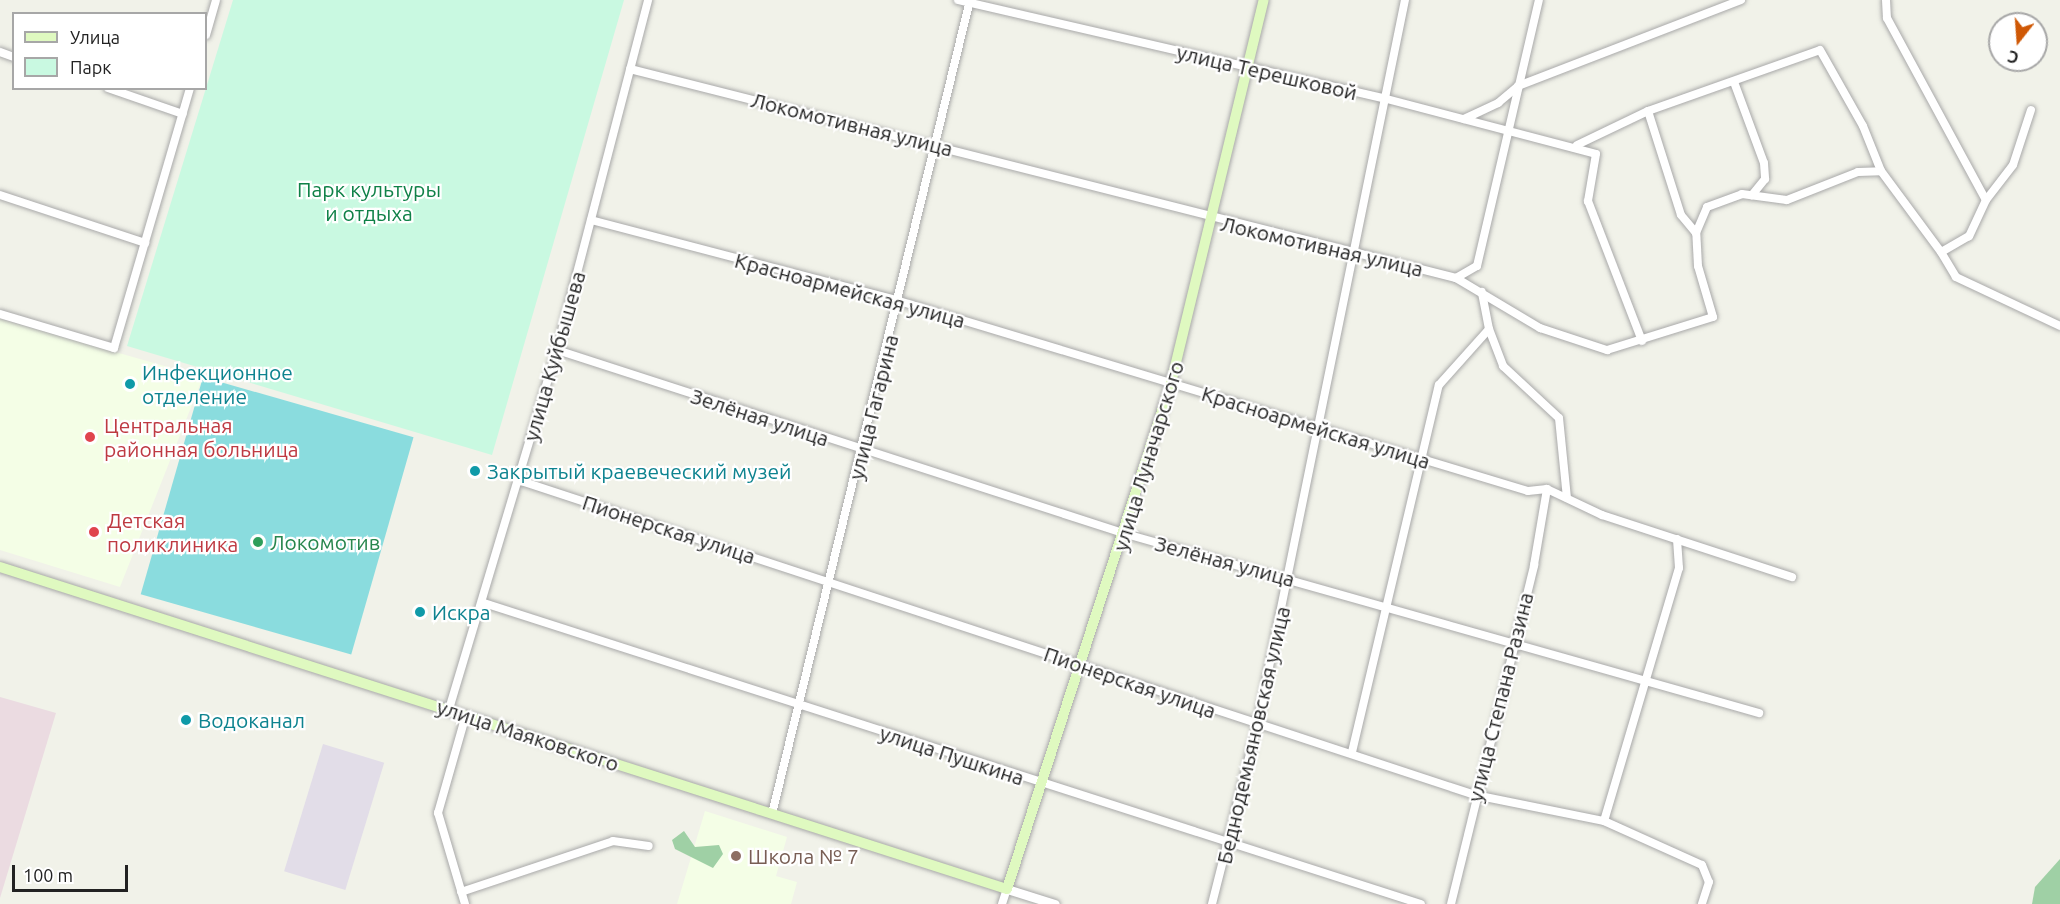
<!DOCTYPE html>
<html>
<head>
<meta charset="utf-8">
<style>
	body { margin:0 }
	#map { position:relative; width:2060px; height:904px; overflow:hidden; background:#f1f2e9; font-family:Ubuntu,sans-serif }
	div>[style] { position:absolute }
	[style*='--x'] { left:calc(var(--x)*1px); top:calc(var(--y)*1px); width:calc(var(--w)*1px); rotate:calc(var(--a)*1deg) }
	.industrial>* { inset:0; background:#ebdbe1 }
	.education>* { inset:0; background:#f4fee6 }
	.forest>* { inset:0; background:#9fd0a5 }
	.park>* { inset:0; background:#c9f9e1 }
	.pitch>* { inset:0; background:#8adcde; transform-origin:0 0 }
	.plaza>* { inset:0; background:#e2dde8; transform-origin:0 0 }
	.roads { filter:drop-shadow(0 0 2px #a9a9a9) drop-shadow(0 0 2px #a9a9a9) }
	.minor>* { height:8px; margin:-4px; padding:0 4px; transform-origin:4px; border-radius:4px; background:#fff }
	.tertiary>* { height:9px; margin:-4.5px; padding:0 4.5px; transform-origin:4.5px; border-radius:4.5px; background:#fff }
	.secondary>* { height:10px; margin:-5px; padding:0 5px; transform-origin:5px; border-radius:5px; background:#dff9c0 }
	.dots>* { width:16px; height:16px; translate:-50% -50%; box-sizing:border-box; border:3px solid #fff; border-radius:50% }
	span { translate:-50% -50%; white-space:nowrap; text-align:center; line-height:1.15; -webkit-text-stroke:4.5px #fff; paint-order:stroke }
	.street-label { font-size:21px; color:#222 }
	.park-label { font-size:21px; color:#0f8147 }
	.culture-label { font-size:21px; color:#0d838f }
	.left { translate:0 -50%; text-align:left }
	.health-label { font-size:21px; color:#be3a42 }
	.leisure-label { font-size:21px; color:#27864d }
	.education-label { font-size:21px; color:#785e54 }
	.legend { position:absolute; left:12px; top:12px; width:195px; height:78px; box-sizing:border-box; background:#fff; border:2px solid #a7a7a7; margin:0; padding:8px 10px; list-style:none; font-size:18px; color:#222 }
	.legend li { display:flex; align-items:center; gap:12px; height:30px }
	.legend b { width:30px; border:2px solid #a7a7a7 }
	.north { position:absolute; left:1988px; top:12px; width:60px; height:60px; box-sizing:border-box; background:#fff; border:2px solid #a7a7a7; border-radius:50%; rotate:197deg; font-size:16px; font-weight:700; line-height:24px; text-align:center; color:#222 }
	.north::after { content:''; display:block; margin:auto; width:21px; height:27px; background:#cf5805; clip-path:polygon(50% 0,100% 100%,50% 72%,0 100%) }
	.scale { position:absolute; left:12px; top:865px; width:116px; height:27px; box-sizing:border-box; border:3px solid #222; border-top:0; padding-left:8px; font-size:18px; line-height:21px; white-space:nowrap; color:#222; -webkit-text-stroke:4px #fff; paint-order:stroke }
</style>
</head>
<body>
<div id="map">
	<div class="industrial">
		<i style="clip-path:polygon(0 697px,56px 713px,0 898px)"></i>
	</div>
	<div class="education">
		<i style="clip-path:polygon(0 319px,203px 377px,120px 587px,0 550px)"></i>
		<i style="clip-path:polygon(705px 811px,787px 837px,776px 876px,797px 882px,791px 904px,677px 904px)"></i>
	</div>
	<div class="forest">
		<i style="clip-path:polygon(684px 831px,695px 847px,719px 845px,723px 854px,713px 868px,675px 849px,672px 840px)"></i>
		<i style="clip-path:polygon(2060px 859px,2060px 904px,2032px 904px,2035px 887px)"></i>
	</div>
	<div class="park">
		<i style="clip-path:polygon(233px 0,624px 0,492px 455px,127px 346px)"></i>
	</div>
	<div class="pitch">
		<i style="left:203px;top:377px;width:219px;height:226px;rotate:16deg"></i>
	</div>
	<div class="plaza">
		<i style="left:323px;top:744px;width:64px;height:133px;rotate:17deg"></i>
	</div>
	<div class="roads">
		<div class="minor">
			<i style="--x:958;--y:0;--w:436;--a:13"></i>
			<i style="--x:1383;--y:98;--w:220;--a:14.7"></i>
			<i style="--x:1596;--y:154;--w:48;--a:99.7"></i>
			<i style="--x:1588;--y:201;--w:150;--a:68.9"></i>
			<i style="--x:1886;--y:0;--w:18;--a:87"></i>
			<i style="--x:1887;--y:18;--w:207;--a:61.5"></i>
			<i style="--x:206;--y:35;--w:36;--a:-74"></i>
			<i style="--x:0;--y:52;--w:15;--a:20"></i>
			<i style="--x:630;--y:69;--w:852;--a:14.2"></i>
			<i style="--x:1456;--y:278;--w:98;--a:30.8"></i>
			<i style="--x:1540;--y:328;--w:71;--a:18.2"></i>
			<i style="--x:1607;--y:350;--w:111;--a:-17.3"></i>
			<i style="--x:1713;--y:317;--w:53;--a:-106.4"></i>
			<i style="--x:1698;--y:266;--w:33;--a:-93"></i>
			<i style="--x:1696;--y:233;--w:28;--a:-67"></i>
			<i style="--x:1707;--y:207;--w:37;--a:-20"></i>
			<i style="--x:1742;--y:194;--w:45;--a:7.6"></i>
			<i style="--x:1787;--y:200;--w:76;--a:-21.5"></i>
			<i style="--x:1858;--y:172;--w:23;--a:-2"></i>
			<i style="--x:1734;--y:82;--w:86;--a:69.7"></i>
			<i style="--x:1764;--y:163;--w:16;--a:86"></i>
			<i style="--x:1765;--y:179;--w:21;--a:129"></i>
			<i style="--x:108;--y:88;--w:79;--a:19.1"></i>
			<i style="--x:2031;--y:110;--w:58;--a:108.1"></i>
			<i style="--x:2013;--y:165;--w:44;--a:127.6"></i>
			<i style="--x:1986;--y:200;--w:40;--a:115"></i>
			<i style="--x:1969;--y:236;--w:32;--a:150"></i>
			<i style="--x:1941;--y:252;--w:29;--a:59"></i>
			<i style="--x:1956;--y:277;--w:115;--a:25.2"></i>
			<i style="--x:1648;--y:111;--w:182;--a:-19.5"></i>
			<i style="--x:1820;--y:50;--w:87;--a:60.5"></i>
			<i style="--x:1863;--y:126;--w:48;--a:68.2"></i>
			<i style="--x:1881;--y:171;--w:101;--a:53.5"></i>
			<i style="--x:1464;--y:119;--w:38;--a:-25"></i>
			<i style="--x:1498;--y:103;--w:26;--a:-40"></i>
			<i style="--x:1518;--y:86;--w:239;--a:-21.1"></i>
			<i style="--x:1577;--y:145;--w:79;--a:-25.6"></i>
			<i style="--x:1648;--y:111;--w:109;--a:72.4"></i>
			<i style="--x:1681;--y:215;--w:23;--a:50"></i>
			<i style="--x:0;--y:195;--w:153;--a:18.3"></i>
			<i style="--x:591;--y:220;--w:318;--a:14.7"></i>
			<i style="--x:899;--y:301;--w:657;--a:16.81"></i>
			<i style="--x:1528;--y:491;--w:19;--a:-6"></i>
			<i style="--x:1547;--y:489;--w:61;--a:25.3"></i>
			<i style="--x:1602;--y:515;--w:200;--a:18.1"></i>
			<i style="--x:1456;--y:278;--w:24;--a:-30"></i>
			<i style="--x:1477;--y:266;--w:273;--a:-76.9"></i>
			<i style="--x:0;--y:314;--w:119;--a:16.6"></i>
			<i style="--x:114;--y:348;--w:271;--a:-73.7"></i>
			<i style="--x:1489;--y:329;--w:40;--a:69"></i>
			<i style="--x:1503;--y:366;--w:76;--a:42.9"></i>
			<i style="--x:1559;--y:418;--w:80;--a:84.3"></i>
			<i style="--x:557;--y:350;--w:598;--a:17.92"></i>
			<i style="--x:1126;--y:534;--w:658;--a:15.79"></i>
			<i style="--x:518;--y:480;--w:1008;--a:18.22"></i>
			<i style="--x:1475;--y:795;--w:132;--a:11.4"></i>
			<i style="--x:1604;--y:821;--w:107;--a:24.2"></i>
			<i style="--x:1702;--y:865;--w:18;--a:68"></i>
			<i style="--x:1709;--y:882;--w:23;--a:108"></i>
			<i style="--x:484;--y:603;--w:984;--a:17.81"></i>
			<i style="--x:449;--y:709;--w:375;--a:-73.3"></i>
			<i style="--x:557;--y:350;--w:362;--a:-75.4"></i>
			<i style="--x:1352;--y:752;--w:377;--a:-76.7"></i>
			<i style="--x:1439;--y:385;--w:75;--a:-48.2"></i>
			<i style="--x:1489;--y:329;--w:38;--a:-101"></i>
			<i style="--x:772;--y:814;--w:838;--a:-76.33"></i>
			<i style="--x:1604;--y:821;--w:264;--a:-73.5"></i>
			<i style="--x:1679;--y:568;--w:29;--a:-94"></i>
			<i style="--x:461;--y:892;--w:160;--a:-18.5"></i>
			<i style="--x:613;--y:841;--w:36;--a:8"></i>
			<i style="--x:465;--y:904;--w:95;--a:-106.5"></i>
			<i style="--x:438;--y:813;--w:102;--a:-74.1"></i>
			<i style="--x:1002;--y:904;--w:16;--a:-72"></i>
			<i style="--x:1212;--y:904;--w:184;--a:-75.8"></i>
			<i style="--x:1257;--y:726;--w:741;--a:-78.48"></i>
			<i style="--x:1451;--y:904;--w:349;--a:-76.2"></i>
			<i style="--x:1534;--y:565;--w:77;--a:-80.3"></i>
		</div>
		<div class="tertiary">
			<i style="--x:1007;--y:889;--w:50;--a:17.4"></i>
		</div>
		<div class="secondary">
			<i style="--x:0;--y:567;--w:1057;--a:17.73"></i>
			<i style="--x:1007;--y:889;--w:532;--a:-72.04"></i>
			<i style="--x:1171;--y:383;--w:394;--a:-76.4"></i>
		</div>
	</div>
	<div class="dots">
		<i style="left:130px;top:384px;background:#0f9aa8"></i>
		<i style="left:90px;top:437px;background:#e0444e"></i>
		<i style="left:475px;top:471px;background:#0f9aa8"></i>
		<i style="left:94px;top:532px;background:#e0444e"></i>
		<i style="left:258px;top:542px;background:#2e9e5b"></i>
		<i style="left:420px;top:612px;background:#0f9aa8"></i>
		<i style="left:186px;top:720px;background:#0f9aa8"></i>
		<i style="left:736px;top:856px;background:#8d6e63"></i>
	</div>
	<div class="street-label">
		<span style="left:1267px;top:72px;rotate:13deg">улица Терешковой</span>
		<span style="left:852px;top:124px;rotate:14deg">Локомотивная улица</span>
		<span style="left:1322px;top:246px;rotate:13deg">Локомотивная улица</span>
		<span style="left:850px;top:290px;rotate:15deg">Красноармейская улица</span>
		<span style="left:554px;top:356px;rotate:-74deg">улица Куйбышева</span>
		<span style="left:873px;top:407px;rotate:-76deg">улица Гагарина</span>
		<span style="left:760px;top:417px;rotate:18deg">Зелёная улица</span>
		<span style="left:1316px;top:427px;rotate:17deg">Красноармейская улица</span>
		<span style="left:1148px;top:456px;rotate:-73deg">улица Луначарского</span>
		<span style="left:669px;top:529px;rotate:18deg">Пионерская улица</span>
		<span style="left:1225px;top:561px;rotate:15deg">Зелёная улица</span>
		<span style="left:1130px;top:682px;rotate:19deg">Пионерская улица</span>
		<span style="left:1500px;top:697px;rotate:-76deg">улица Степана Разина</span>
		<span style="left:528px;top:735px;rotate:18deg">улица Маяковского</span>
		<span style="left:1253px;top:735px;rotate:-77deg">Беднодемьяновская улица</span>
		<span style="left:952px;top:755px;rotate:18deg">улица Пушкина</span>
	</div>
	<div class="park-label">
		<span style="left:369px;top:201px">Парк культуры<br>и отдыха</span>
	</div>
	<div class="culture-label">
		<span class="left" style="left:142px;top:384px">Инфекционное<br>отделение</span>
		<span class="left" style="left:487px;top:471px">Закрытый краевеческий музей</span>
		<span class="left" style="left:432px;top:612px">Искра</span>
		<span class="left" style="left:198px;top:720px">Водоканал</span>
	</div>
	<div class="health-label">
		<span class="left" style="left:104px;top:437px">Центральная<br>районная больница</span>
		<span class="left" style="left:107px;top:532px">Детская<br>поликлиника</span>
	</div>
	<div class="leisure-label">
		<span class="left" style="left:270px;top:542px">Локомотив</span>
	</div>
	<div class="education-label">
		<span class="left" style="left:748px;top:856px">Школа № 7</span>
	</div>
	<ul class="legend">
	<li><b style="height:8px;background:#dff9c0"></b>Улица</li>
	<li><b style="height:16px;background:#c9f9e1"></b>Парк</li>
	</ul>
	<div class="north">С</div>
	<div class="scale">100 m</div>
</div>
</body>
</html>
